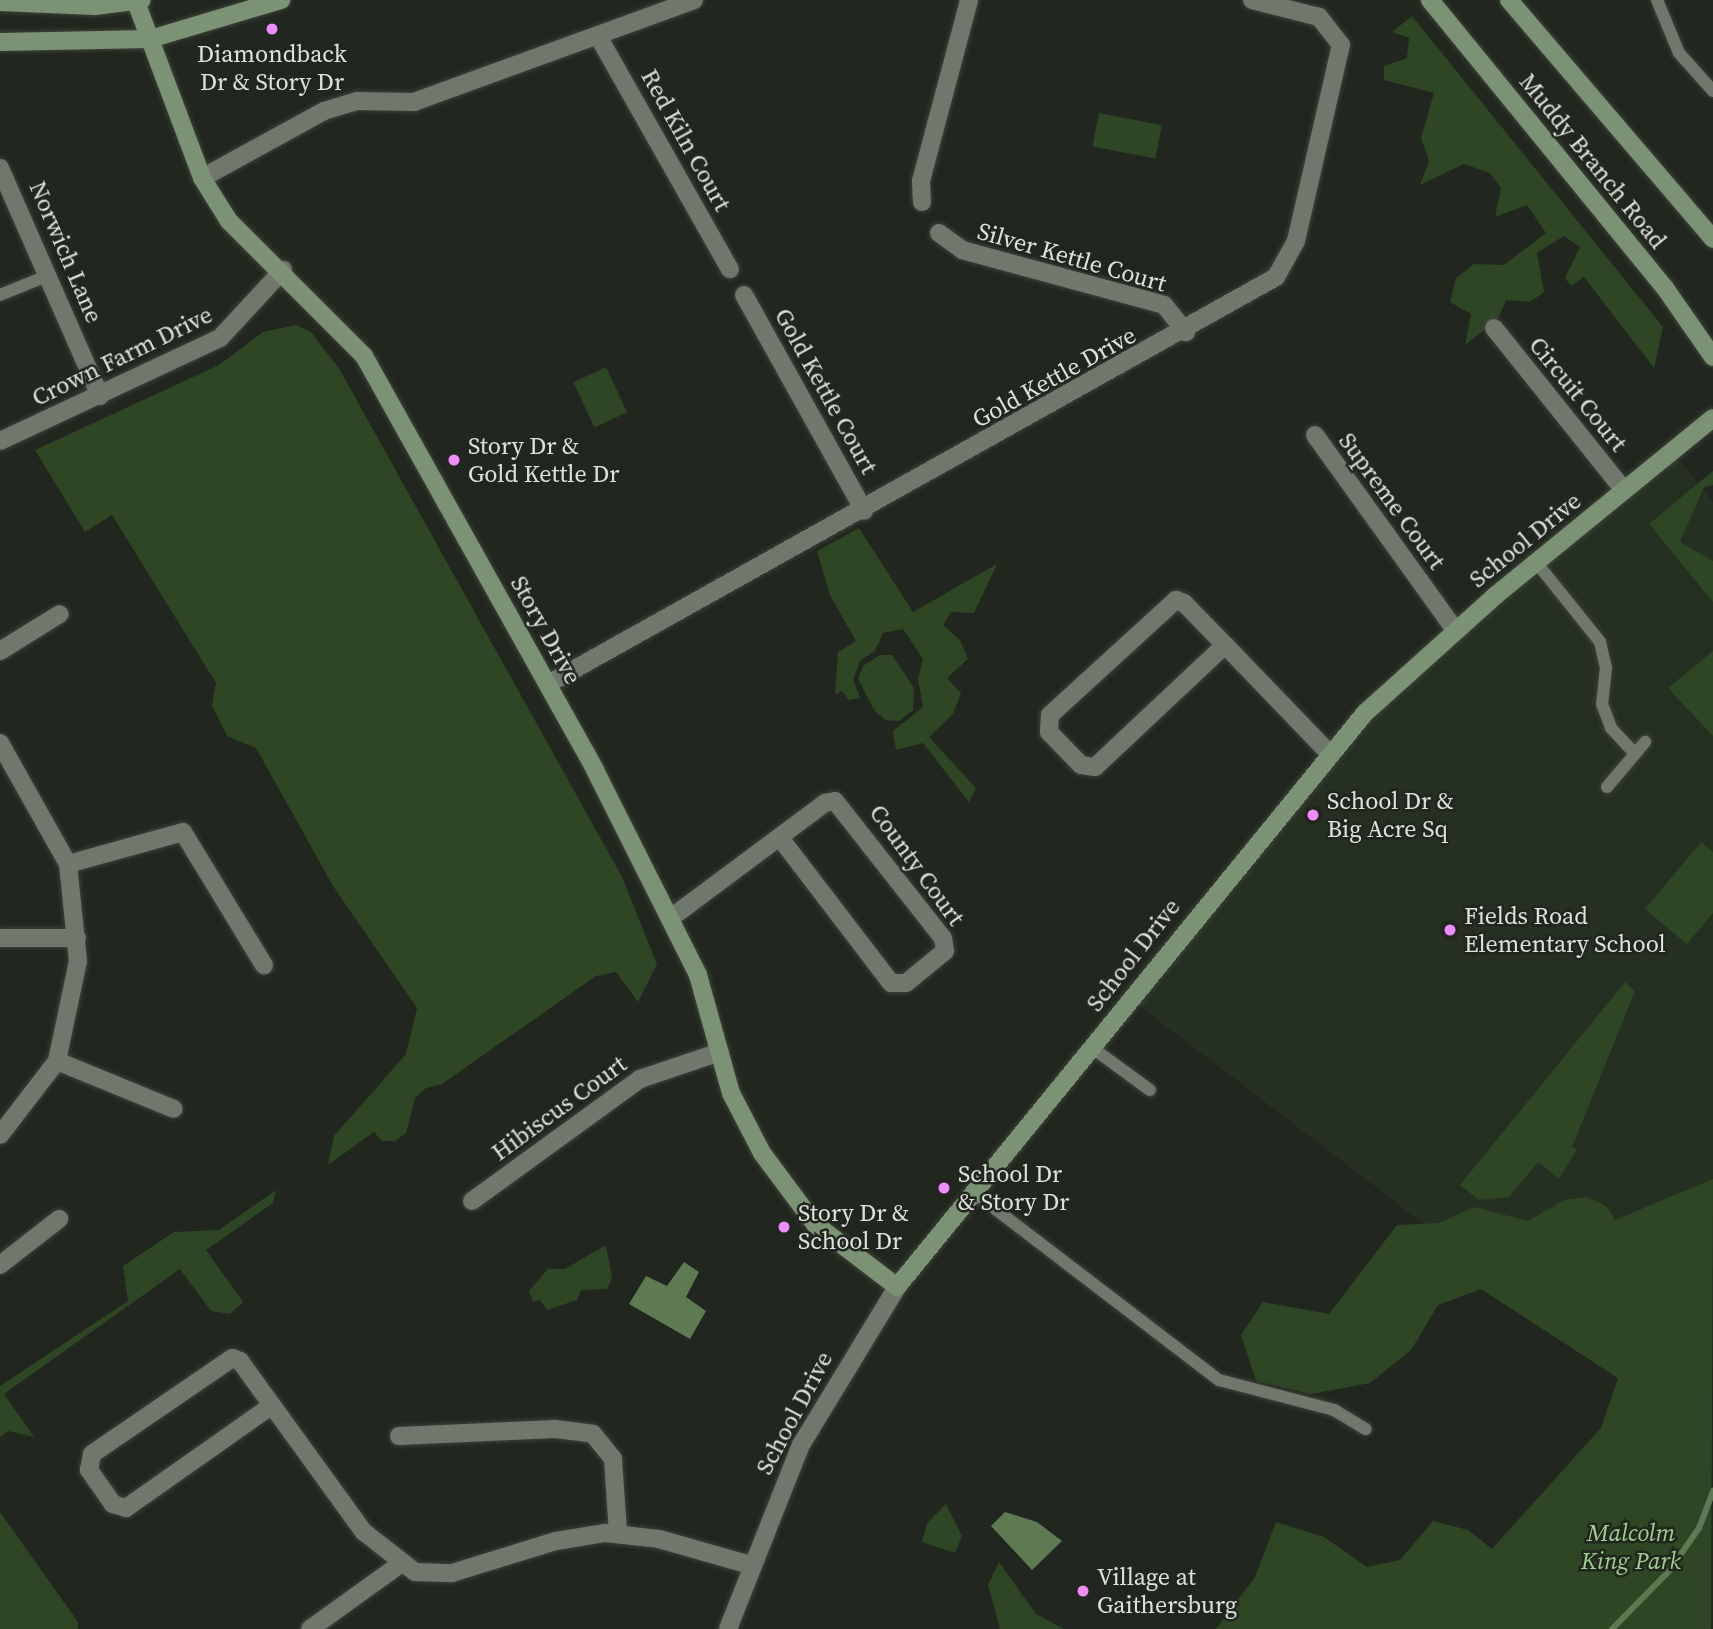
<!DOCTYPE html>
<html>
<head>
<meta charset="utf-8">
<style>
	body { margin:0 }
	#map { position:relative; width:1713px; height:1629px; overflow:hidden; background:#21271e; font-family:"Source Serif 4",serif }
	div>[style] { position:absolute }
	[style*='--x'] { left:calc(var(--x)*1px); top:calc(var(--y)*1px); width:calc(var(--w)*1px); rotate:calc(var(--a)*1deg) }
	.built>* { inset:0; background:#263022 }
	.green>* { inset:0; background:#2e4624; transform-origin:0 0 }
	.water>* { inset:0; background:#5e7a53 }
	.stream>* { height:6px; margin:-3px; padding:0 3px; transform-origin:3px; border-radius:3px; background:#5e7a53 }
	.roads { filter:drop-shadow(0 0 2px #3d423b) drop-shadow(0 0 2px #3d423b) }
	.lane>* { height:12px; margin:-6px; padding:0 6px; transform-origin:6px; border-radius:6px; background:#70786d }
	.street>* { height:18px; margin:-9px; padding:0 9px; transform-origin:9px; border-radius:9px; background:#70786d }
	.secondary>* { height:18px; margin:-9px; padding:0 9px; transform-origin:9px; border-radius:9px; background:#7c9274 }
	.dots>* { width:19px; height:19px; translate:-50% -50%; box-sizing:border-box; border:4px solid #21271e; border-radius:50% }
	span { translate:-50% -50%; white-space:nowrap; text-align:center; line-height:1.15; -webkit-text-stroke:5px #21271e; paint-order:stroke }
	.poi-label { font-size:24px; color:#dee2dc }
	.left { translate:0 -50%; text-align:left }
	.street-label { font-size:24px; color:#dee2dc }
	.park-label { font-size:24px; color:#a1ce90; font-style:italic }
</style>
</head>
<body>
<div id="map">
	<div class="built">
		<i style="clip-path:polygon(1675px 455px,1713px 502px,1713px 1268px,1428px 1227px,1132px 1000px,1373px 710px)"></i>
	</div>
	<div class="green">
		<i style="clip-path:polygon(1412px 16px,1663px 327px,1654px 368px,1584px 277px,1571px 286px,1565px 278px,1580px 247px,1564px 236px,1537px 253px,1544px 292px,1530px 302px,1506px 300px,1498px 319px,1465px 345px,1471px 314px,1450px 302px,1456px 278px,1474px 264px,1504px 265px,1546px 233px,1527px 205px,1495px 217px,1501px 188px,1490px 173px,1464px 164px,1420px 185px,1429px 161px,1421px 138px,1434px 93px,1384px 80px,1384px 66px,1407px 58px,1409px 38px,1392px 32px)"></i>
		<i style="left:1099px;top:113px;width:64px;height:34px;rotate:11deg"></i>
		<i style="clip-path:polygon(296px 325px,311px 332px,340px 370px,622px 877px,657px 964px,638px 1002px,616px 972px,596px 976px,442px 1084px,426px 1088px,415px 1098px,406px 1133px,395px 1141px,382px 1141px,374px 1132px,328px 1165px,334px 1136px,406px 1054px,417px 1008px,333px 886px,256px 748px,227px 736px,212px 706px,216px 683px,112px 515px,85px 532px,35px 450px,219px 365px,263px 332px)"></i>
		<i style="left:606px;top:367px;width:50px;height:36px;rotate:65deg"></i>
		<i style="clip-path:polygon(1713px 471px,1713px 485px,1704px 487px,1680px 542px,1713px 561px,1713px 602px,1649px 524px)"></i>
		<i style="clip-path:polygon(859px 528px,913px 612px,997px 564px,974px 613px,951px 612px,943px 625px,960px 640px,968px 659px,947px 678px,961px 693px,953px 714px,929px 737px,976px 788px,969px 802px,923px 743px,896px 750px,893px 731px,923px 707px,918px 679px,923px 659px,903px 629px,883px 633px,875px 651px,860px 661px,853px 680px,860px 698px,849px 700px,842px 691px,835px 695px,838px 652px,856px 641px,830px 595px,817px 551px)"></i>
		<i style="clip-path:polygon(1713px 651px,1713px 736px,1668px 688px)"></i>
		<i style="clip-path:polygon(880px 655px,892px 655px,914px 688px,913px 710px,899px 721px,885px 720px,874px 710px,858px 679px,863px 666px)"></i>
		<i style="clip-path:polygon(1701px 842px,1713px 852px,1713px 913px,1687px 944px,1645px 909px)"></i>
		<i style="clip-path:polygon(1625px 982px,1635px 991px,1572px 1147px,1577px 1149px,1559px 1179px,1538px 1162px,1509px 1197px,1479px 1200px,1460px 1185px)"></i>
		<i style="clip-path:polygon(1713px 1179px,1711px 1629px,1216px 1629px,1255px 1577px,1276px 1522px,1324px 1537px,1367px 1567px,1400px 1560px,1433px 1521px,1468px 1530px,1492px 1549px,1601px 1428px,1618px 1378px,1481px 1289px,1438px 1305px,1411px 1350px,1370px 1383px,1311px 1394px,1256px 1381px,1241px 1335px,1263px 1302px,1329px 1314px,1397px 1225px,1439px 1223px,1474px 1207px,1528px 1221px,1564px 1200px,1587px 1197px,1606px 1206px,1615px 1220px)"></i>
		<i style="clip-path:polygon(276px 1190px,273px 1203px,206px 1250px,243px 1302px,230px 1314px,211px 1311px,180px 1269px,4px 1394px,34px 1437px,8px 1431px,0 1437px,0 1386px,128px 1301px,123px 1266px,174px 1232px,219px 1230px)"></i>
		<i style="clip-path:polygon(606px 1245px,612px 1278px,607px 1289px,581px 1290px,577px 1300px,547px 1310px,540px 1300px,533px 1302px,529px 1291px,548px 1269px,565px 1269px)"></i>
		<i style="clip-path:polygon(946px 1504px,962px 1536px,955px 1553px,922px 1542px,927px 1523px)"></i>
		<i style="clip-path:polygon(0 1512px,78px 1622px,78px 1629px,0 1629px)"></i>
		<i style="clip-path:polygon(999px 1562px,1036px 1614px,1064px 1629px,1000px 1629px,988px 1585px)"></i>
	</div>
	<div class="water">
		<i style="clip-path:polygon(684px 1262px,699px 1272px,686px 1297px,706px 1311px,690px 1339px,629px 1304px,646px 1276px,667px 1286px)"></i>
		<i style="clip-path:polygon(1005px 1512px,1037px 1522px,1062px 1541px,1032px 1570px,991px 1526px)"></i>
	</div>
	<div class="stream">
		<i style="--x:1612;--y:1629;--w:83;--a:-45.5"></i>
		<i style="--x:1670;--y:1570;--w:51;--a:-55.4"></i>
		<i style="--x:1699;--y:1528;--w:40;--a:-69"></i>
	</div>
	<div class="roads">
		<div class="lane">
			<i style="--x:1657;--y:0;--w:57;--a:67.5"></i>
			<i style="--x:1679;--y:53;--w:51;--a:48.2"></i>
			<i style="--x:0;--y:295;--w:53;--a:-22.2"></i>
			<i style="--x:1536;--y:562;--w:102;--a:51.3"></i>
			<i style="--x:1600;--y:642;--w:26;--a:77"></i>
			<i style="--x:1606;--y:667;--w:37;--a:96"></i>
			<i style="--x:1602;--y:704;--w:26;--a:69"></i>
			<i style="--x:1611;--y:728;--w:35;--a:47"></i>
			<i style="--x:1635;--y:754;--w:16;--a:-50"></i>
			<i style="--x:1607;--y:787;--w:43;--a:-49.7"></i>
			<i style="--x:1091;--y:1047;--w:73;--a:36.1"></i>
			<i style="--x:973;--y:1192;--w:310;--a:37.4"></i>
			<i style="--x:1219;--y:1380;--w:119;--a:14.6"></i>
			<i style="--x:1334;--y:1410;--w:37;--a:31"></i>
		</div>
		<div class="street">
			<i style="--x:598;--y:36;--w:268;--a:60.5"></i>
			<i style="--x:0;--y:168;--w:249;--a:66.3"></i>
			<i style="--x:202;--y:178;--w:139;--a:-28.8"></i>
			<i style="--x:324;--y:111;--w:34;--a:-17"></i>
			<i style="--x:357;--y:101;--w:57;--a:1"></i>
			<i style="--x:414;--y:102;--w:298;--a:-20"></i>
			<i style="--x:922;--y:202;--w:21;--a:-93"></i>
			<i style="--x:921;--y:181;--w:187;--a:-75.1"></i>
			<i style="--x:939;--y:233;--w:29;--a:36"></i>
			<i style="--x:962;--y:250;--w:209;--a:15.2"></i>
			<i style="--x:1164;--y:305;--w:35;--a:51"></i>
			<i style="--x:744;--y:295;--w:247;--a:60.9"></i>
			<i style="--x:1494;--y:328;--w:208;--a:51.3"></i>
			<i style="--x:1315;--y:435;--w:240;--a:54.3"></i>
			<i style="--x:0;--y:441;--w:243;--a:-25.1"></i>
			<i style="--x:220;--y:338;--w:93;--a:-47.2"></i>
			<i style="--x:1225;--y:645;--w:178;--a:136.8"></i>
			<i style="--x:1095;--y:767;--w:14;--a:-172"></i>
			<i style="--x:1081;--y:765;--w:46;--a:-134.1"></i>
			<i style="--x:1049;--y:732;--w:17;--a:-87"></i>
			<i style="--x:1050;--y:715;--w:171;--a:-42.4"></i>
			<i style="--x:1176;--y:600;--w:9;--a:21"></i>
			<i style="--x:1184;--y:603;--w:59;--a:45.7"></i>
			<i style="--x:1225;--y:645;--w:150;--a:46.1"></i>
			<i style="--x:0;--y:651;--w:70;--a:-31.7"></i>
			<i style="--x:548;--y:684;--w:834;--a:-29.21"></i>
			<i style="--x:1276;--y:277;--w:41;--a:-60.9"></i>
			<i style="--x:1296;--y:241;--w:201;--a:-77.1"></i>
			<i style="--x:1341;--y:45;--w:36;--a:-128"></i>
			<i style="--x:1319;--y:17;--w:69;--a:-165.8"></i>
			<i style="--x:0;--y:743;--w:139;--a:60.7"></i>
			<i style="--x:68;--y:864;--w:98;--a:84.1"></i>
			<i style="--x:78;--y:961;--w:102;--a:101.9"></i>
			<i style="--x:57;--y:1061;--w:93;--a:127.6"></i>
			<i style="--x:68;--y:864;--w:119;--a:-15.5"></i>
			<i style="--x:183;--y:832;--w:156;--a:58.7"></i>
			<i style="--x:672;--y:917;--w:191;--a:-36.7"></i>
			<i style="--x:825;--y:803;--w:10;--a:-11"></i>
			<i style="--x:835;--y:801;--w:174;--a:51.8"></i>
			<i style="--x:943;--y:938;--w:13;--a:81"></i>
			<i style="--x:945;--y:951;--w:50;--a:140.6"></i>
			<i style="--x:906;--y:983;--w:15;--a:180"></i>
			<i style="--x:891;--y:983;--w:183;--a:-127.4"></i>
			<i style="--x:0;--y:938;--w:77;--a:0"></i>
			<i style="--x:57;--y:1061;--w:126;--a:22.3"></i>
			<i style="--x:472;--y:1201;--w:208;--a:-36"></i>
			<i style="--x:640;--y:1079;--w:84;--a:-18.6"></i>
			<i style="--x:0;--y:1265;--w:75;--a:-37.9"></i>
			<i style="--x:271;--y:1406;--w:177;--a:144.9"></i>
			<i style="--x:126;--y:1508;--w:14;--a:-163"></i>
			<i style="--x:113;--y:1504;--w:42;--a:-125.2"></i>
			<i style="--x:89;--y:1470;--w:16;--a:-79"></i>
			<i style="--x:92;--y:1454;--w:170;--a:-34.4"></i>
			<i style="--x:232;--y:1358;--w:9;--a:21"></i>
			<i style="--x:240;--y:1361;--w:211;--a:54.1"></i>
			<i style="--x:364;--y:1532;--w:65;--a:38.1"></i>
			<i style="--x:415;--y:1572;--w:37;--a:2"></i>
			<i style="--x:452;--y:1573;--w:109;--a:-17.1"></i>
			<i style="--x:556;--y:1541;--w:50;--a:-9.3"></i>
			<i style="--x:605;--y:1533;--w:54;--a:6.3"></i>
			<i style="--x:659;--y:1539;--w:95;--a:15.9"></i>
			<i style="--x:399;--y:1436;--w:156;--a:-2.6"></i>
			<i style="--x:555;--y:1429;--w:38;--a:7"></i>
			<i style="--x:593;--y:1434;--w:32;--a:51"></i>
			<i style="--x:613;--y:1459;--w:74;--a:86.1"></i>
			<i style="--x:310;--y:1629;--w:110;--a:-35.7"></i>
			<i style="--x:728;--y:1629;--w:198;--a:-68.4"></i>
			<i style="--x:801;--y:1445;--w:185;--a:-58.7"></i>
		</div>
		<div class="secondary">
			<i style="--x:1430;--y:0;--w:372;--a:50.8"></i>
			<i style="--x:1665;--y:288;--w:84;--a:55.2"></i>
			<i style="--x:1509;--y:0;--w:314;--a:49.5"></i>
			<i style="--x:0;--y:2;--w:95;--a:2.4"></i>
			<i style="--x:95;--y:6;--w:47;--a:-7.3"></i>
			<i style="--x:136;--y:2;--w:188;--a:69.4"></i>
			<i style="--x:202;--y:178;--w:51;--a:57.9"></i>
			<i style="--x:229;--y:221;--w:191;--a:45"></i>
			<i style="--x:364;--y:356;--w:474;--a:60.8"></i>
			<i style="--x:595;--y:770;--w:229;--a:63.3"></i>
			<i style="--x:698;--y:975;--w:123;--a:74.4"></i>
			<i style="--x:731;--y:1093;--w:68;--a:62.7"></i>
			<i style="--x:762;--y:1153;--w:89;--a:53.3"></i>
			<i style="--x:815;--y:1224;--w:103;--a:37.5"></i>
			<i style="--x:897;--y:1287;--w:741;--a:-50.81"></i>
			<i style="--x:1365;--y:713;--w:176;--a:-42"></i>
			<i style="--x:1496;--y:595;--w:280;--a:-39.2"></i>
			<i style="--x:0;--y:42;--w:150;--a:-1.1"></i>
			<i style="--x:150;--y:39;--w:137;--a:-16.6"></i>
		</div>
	</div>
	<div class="dots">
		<i style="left:272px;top:29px;background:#ee8cf9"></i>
		<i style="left:454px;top:460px;background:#ee8cf9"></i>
		<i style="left:1313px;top:815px;background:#ee8cf9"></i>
		<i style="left:1450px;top:930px;background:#ee8cf9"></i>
		<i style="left:944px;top:1188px;background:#ee8cf9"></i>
		<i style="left:784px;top:1227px;background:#ee8cf9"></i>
		<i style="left:1083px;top:1591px;background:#ee8cf9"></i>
	</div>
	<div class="poi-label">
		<span style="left:272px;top:68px">Diamondback<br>Dr &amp; Story Dr</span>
		<span class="left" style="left:468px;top:460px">Story Dr &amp;<br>Gold Kettle Dr</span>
		<span class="left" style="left:1327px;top:815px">School Dr &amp;<br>Big Acre Sq</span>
		<span class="left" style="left:1464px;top:930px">Fields Road<br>Elementary School</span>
		<span class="left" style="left:958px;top:1188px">School Dr<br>&amp; Story Dr</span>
		<span class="left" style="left:798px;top:1227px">Story Dr &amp;<br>School Dr</span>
		<span class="left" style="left:1097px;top:1591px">Village at<br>Gaithersburg</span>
	</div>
	<div class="street-label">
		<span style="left:686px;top:140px;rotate:61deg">Red Kiln Court</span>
		<span style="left:1593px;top:161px;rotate:51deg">Muddy Branch Road</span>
		<span style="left:66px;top:252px;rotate:67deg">Norwich Lane</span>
		<span style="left:1072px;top:257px;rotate:16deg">Silver Kettle Court</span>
		<span style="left:122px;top:356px;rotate:-26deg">Crown Farm Drive</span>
		<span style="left:1054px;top:377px;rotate:-29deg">Gold Kettle Drive</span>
		<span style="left:826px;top:391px;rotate:61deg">Gold Kettle Court</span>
		<span style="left:1578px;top:394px;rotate:51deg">Circuit Court</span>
		<span style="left:1392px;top:501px;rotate:54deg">Supreme Court</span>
		<span style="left:1525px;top:540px;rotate:-39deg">School Drive</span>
		<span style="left:546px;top:630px;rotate:61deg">Story Drive</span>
		<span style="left:917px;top:865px;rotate:54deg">County Court</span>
		<span style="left:1133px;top:955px;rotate:-52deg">School Drive</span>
		<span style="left:559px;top:1108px;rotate:-36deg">Hibiscus Court</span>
		<span style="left:794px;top:1413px;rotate:-62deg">School Drive</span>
	</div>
	<div class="park-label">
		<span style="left:1631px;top:1547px">Malcolm<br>King Park</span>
	</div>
</div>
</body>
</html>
